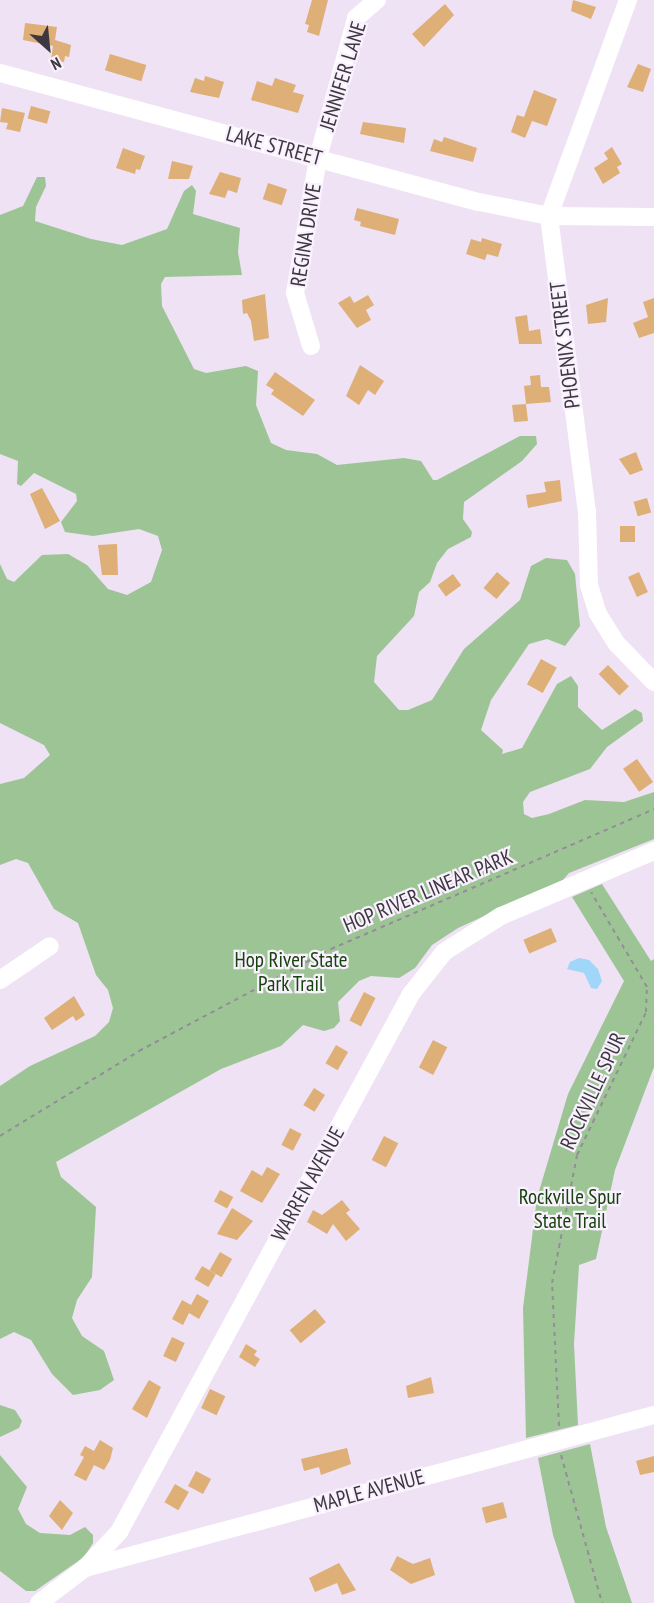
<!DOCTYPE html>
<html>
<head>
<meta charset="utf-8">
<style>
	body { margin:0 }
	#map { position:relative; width:654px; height:1603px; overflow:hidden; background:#eee2f4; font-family:"PT Sans Narrow",sans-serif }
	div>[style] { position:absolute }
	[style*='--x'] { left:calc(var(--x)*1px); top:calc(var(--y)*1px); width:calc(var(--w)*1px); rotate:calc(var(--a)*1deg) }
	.green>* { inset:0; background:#9dc495 }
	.water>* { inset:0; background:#a0d6f8 }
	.building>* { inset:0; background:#deaf76; transform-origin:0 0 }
	.path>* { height:2px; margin-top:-1px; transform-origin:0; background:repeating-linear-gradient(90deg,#958c99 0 4.5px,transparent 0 9px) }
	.minor>* { height:18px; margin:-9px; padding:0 9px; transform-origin:9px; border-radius:9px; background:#fff }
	span { translate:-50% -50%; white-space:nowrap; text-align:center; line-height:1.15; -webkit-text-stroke:4.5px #faf1ff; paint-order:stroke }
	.street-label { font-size:21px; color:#3d383f }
	.park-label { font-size:21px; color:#16430b }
	.north { position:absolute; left:18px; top:18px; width:60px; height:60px; -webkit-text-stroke:4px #faf1ff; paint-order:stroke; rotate:153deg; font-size:16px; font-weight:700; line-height:24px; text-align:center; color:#3d383f }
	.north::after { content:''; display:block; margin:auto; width:21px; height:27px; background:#3d383f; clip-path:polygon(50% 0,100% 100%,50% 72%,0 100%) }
</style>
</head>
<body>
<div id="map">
	<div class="green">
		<i style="clip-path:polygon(37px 177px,45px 177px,46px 186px,36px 207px,35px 221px,91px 239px,122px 245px,167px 229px,184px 191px,192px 185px,196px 191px,193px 214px,240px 228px,238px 252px,242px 275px,165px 277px,161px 284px,162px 306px,194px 369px,206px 373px,246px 366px,258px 371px,256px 405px,271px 443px,286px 450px,317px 454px,337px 465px,404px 458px,421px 461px,433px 480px,437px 480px,520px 436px,536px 436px,537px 444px,522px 461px,464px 502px,463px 519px,472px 532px,471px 537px,448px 549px,437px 563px,430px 582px,419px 592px,414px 616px,377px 656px,374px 682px,399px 710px,408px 710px,432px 700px,464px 649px,520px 600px,531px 566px,546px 558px,567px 560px,575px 574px,580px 626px,565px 646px,547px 639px,529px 644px,491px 700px,481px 730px,503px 750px,502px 754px,522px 748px,557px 684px,571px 676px,578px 686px,578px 707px,602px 730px,635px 709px,642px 713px,643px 721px,607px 747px,590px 769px,530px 792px,523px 802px,524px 814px,532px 818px,549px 814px,585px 800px,624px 802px,654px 792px,654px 839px,569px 873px,563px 880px,458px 928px,432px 945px,415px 968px,399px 978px,371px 976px,359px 981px,338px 1002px,340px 1021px,334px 1028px,324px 1031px,303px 1025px,281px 1046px,221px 1069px,56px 1162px,61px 1177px,96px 1207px,92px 1277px,77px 1300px,72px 1318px,82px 1336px,104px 1351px,114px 1380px,100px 1390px,73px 1395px,52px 1374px,31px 1340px,14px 1332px,0 1339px,0 1086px,30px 1066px,95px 1036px,109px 1022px,113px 1008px,108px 990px,96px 975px,78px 923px,54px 909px,28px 863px,16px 859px,0 865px,0 784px,24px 778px,50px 755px,44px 745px,0 723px,0 564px,7px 579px,14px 582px,42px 555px,68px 554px,87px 565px,108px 589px,127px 595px,151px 582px,162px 550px,158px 536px,139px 529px,93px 536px,65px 532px,61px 522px,77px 501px,76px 494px,34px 473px,21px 486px,17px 484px,18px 461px,0 454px,0 215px,23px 206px)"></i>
		<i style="clip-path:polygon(602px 884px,651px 961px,654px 959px,654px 1067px,615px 1170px,596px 1259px,579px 1265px,574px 1344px,578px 1425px,526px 1438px,523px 1308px,537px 1198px,568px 1094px,624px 981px,572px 897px)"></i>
		<i style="clip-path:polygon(0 1405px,15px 1410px,22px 1421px,19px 1428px,0 1437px)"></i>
		<i style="clip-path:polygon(590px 1444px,606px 1527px,632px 1603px,575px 1603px,553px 1535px,538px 1458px)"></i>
		<i style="clip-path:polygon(0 1455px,27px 1487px,18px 1509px,26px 1524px,40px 1533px,70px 1535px,85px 1527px,93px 1535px,93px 1543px,84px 1557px,35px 1591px,26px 1591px,0 1571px)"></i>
	</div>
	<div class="water">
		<i style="clip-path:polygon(579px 958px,589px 960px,598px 969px,602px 981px,597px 989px,591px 988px,584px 973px,567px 969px,570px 962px)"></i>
	</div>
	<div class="building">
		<i style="clip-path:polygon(312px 0,328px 0,319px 36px,307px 32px,309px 25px,305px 24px)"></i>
		<i style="clip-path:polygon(573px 0,596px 7px,591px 19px,571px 11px)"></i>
		<i style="clip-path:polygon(445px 4px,454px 15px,424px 47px,412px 34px)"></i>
		<i style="clip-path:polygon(25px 23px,57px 27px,55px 40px,71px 45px,69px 57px,65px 56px,64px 62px,51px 60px,53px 46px,23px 40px)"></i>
		<i style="left:110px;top:54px;width:38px;height:17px;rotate:17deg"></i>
		<i style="clip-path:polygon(638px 64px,651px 69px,643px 92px,627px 87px)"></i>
		<i style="clip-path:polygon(205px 76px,224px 82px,219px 98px,190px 92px,195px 78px,204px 81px)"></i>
		<i style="clip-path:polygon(275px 78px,296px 85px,293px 92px,304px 95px,298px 113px,251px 100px,257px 81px,272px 86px)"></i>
		<i style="clip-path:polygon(534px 90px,557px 99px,547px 126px,532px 121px,525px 138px,511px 132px,517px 115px,524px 117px)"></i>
		<i style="left:31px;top:106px;width:20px;height:13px;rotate:15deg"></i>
		<i style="clip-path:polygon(2px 108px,25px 113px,20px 132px,6px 129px,8px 123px,0 122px)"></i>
		<i style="clip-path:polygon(363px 122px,406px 128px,404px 143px,360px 134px)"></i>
		<i style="clip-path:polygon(444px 137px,477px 148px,473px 162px,430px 151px,434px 139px,442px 142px)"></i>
		<i style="clip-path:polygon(612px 147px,622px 164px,617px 167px,620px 173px,603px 184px,594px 168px,608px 159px,604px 153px)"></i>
		<i style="clip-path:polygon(123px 148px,145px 156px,140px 170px,136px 169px,135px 174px,116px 168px)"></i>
		<i style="clip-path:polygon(172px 161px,193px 166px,189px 179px,168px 179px)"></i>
		<i style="clip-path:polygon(220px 172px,241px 178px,237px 193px,228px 190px,225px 198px,209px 194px)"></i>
		<i style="left:268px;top:183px;width:20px;height:17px;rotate:18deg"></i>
		<i style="clip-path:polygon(357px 208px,399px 219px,395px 235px,360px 226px,361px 222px,354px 220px)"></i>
		<i style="clip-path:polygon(482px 238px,502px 244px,498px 257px,487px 254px,485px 260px,466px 254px,471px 239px,481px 242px)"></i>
		<i style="clip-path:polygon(265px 294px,269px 338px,254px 341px,251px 321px,247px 313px,243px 314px,242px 300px)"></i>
		<i style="clip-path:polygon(368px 295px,374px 305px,366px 310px,371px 320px,357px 328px,338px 303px,350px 296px,354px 303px)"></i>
		<i style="clip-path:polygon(608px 298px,606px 322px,588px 324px,586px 305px)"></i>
		<i style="clip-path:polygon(654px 298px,654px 333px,639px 338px,633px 323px,648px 317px,643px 302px)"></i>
		<i style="clip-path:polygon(527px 315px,529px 331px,540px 329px,542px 344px,519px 344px,515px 317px)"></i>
		<i style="clip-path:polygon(360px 365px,384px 381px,375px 395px,368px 390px,359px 405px,346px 396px)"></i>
		<i style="clip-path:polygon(275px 372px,315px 400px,303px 416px,271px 394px,274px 390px,266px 385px)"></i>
		<i style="clip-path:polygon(540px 375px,541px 387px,549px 387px,551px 402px,526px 404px,528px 421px,514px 422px,512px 405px,526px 404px,524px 386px,531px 385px,530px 376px)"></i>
		<i style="clip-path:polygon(636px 452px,643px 470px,630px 475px,619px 459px)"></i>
		<i style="clip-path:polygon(560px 480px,562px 501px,528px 508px,526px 495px,546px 492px,544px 482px)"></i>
		<i style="clip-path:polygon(42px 488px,60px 521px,45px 529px,30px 494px)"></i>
		<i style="left:647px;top:498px;width:15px;height:14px;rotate:74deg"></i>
		<i style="left:620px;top:526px;width:15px;height:16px"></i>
		<i style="clip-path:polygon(117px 544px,118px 575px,102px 575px,98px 545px)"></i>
		<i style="left:497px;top:572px;width:17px;height:21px;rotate:40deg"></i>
		<i style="left:639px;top:572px;width:22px;height:12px;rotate:66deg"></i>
		<i style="left:453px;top:574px;width:14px;height:19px;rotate:54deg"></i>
		<i style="left:541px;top:659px;width:18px;height:29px;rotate:29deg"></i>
		<i style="left:608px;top:665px;width:30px;height:13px;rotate:46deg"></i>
		<i style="left:637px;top:759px;width:28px;height:17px;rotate:55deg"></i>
		<i style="left:551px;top:928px;width:15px;height:30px;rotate:67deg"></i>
		<i style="left:364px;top:992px;width:13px;height:32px;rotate:27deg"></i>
		<i style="clip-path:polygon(74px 996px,85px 1015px,76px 1021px,73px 1016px,52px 1030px,44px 1018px)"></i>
		<i style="left:433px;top:1040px;width:16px;height:31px;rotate:27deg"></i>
		<i style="left:336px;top:1045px;width:14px;height:21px;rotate:30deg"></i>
		<i style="left:314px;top:1088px;width:13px;height:20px;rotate:32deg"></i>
		<i style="left:290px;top:1128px;width:13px;height:19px;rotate:27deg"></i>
		<i style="left:384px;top:1136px;width:16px;height:27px;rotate:27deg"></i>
		<i style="clip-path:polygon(267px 1167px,280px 1174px,262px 1203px,240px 1191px,252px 1170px,262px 1176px)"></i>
		<i style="left:220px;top:1190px;width:15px;height:13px;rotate:28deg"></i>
		<i style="clip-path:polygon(342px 1200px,350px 1210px,346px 1213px,360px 1229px,346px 1241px,333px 1224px,327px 1234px,307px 1222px,313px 1210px,322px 1215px)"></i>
		<i style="clip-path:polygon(232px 1208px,253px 1221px,237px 1240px,217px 1234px)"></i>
		<i style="left:220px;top:1252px;width:14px;height:21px;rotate:30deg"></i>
		<i style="left:202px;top:1266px;width:16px;height:15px;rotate:30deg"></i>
		<i style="clip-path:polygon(197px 1294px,209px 1301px,199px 1319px,189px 1313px,183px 1325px,172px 1319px,182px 1300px,191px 1305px)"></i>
		<i style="left:315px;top:1309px;width:17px;height:33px;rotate:50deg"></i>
		<i style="left:172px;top:1337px;width:14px;height:21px;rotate:25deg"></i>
		<i style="clip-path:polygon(246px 1344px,257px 1351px,254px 1355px,260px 1359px,255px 1367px,239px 1357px)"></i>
		<i style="clip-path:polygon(431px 1377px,434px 1393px,408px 1398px,406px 1386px)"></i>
		<i style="clip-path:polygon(149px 1380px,161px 1387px,147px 1418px,132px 1409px)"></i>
		<i style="left:210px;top:1389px;width:17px;height:21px;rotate:25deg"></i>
		<i style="clip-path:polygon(100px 1440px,113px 1448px,110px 1460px,104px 1470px,94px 1465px,86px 1481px,74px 1475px,84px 1457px,80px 1455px,85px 1446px,94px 1451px)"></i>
		<i style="clip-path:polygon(347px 1448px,351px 1464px,321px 1475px,319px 1467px,304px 1471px,301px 1459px)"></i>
		<i style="clip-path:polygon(654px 1456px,654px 1472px,640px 1475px,636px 1461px)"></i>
		<i style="left:196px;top:1471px;width:17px;height:17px;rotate:28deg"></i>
		<i style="left:175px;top:1484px;width:16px;height:21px;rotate:30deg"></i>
		<i style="clip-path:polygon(60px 1500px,73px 1513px,62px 1530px,49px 1516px)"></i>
		<i style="left:503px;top:1502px;width:16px;height:22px;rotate:75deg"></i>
		<i style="clip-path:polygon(397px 1556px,413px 1564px,430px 1558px,435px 1575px,411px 1584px,390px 1570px)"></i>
		<i style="clip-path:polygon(339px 1563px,356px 1590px,342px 1595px,337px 1583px,315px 1592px,309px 1578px)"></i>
	</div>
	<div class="path">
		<i style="--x:0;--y:1136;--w:163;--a:-31.4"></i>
		<i style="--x:139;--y:1051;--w:217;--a:-28"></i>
		<i style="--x:331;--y:949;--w:352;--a:-23.4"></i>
		<i style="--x:559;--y:1426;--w:143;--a:-92.8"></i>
		<i style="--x:552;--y:1283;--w:130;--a:-78.9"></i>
		<i style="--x:577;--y:1155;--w:159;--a:-64.2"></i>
		<i style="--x:646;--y:1012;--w:25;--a:-88"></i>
		<i style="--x:647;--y:987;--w:110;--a:-120.5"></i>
		<i style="--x:561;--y:1455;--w:154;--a:74.5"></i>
	</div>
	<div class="minor">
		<i style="--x:628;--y:0;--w:230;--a:110.1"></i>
		<i style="--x:549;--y:216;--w:297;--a:82.7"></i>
		<i style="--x:587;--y:511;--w:74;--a:88.5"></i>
		<i style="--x:589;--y:585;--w:30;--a:73"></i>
		<i style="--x:598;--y:614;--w:36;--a:58"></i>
		<i style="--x:617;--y:644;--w:53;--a:45.8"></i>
		<i style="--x:0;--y:73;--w:496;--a:15.1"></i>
		<i style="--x:479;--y:202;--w:71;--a:11.3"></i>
		<i style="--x:549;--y:216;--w:105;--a:0.5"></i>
		<i style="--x:311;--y:346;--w:55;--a:-106.8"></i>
		<i style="--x:295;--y:293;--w:137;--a:-80.3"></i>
		<i style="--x:318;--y:158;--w:145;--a:-74.8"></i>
		<i style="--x:356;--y:18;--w:28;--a:-41"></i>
		<i style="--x:0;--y:980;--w:60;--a:-34.2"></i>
		<i style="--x:85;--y:1568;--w:589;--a:-15.05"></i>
		<i style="--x:39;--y:1603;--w:58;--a:-37.3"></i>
		<i style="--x:85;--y:1568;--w:50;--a:-46.6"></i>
		<i style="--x:119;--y:1532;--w:612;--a:-61.51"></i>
		<i style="--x:411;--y:994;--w:53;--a:-51.8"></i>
		<i style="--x:444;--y:952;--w:67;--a:-32.3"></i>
		<i style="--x:501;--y:916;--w:166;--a:-23"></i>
	</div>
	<div class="street-label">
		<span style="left:343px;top:76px;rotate:-73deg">JENNIFER LANE</span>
		<span style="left:274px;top:146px;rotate:15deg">LAKE STREET</span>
		<span style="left:306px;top:235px;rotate:-81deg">REGINA DRIVE</span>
		<span style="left:565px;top:345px;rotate:-97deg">PHOENIX STREET</span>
		<span style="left:428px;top:891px;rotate:-23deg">HOP RIVER LINEAR PARK</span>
		<span style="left:593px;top:1091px;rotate:-65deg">ROCKVILLE SPUR</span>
		<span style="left:308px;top:1184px;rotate:-61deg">WARREN AVENUE</span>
		<span style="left:369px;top:1491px;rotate:-15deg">MAPLE AVENUE</span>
	</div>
	<div class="park-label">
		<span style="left:291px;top:972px">Hop River State<br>Park Trail</span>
		<span style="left:570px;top:1209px">Rockville Spur<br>State Trail</span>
	</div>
	<div class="north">N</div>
</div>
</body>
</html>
